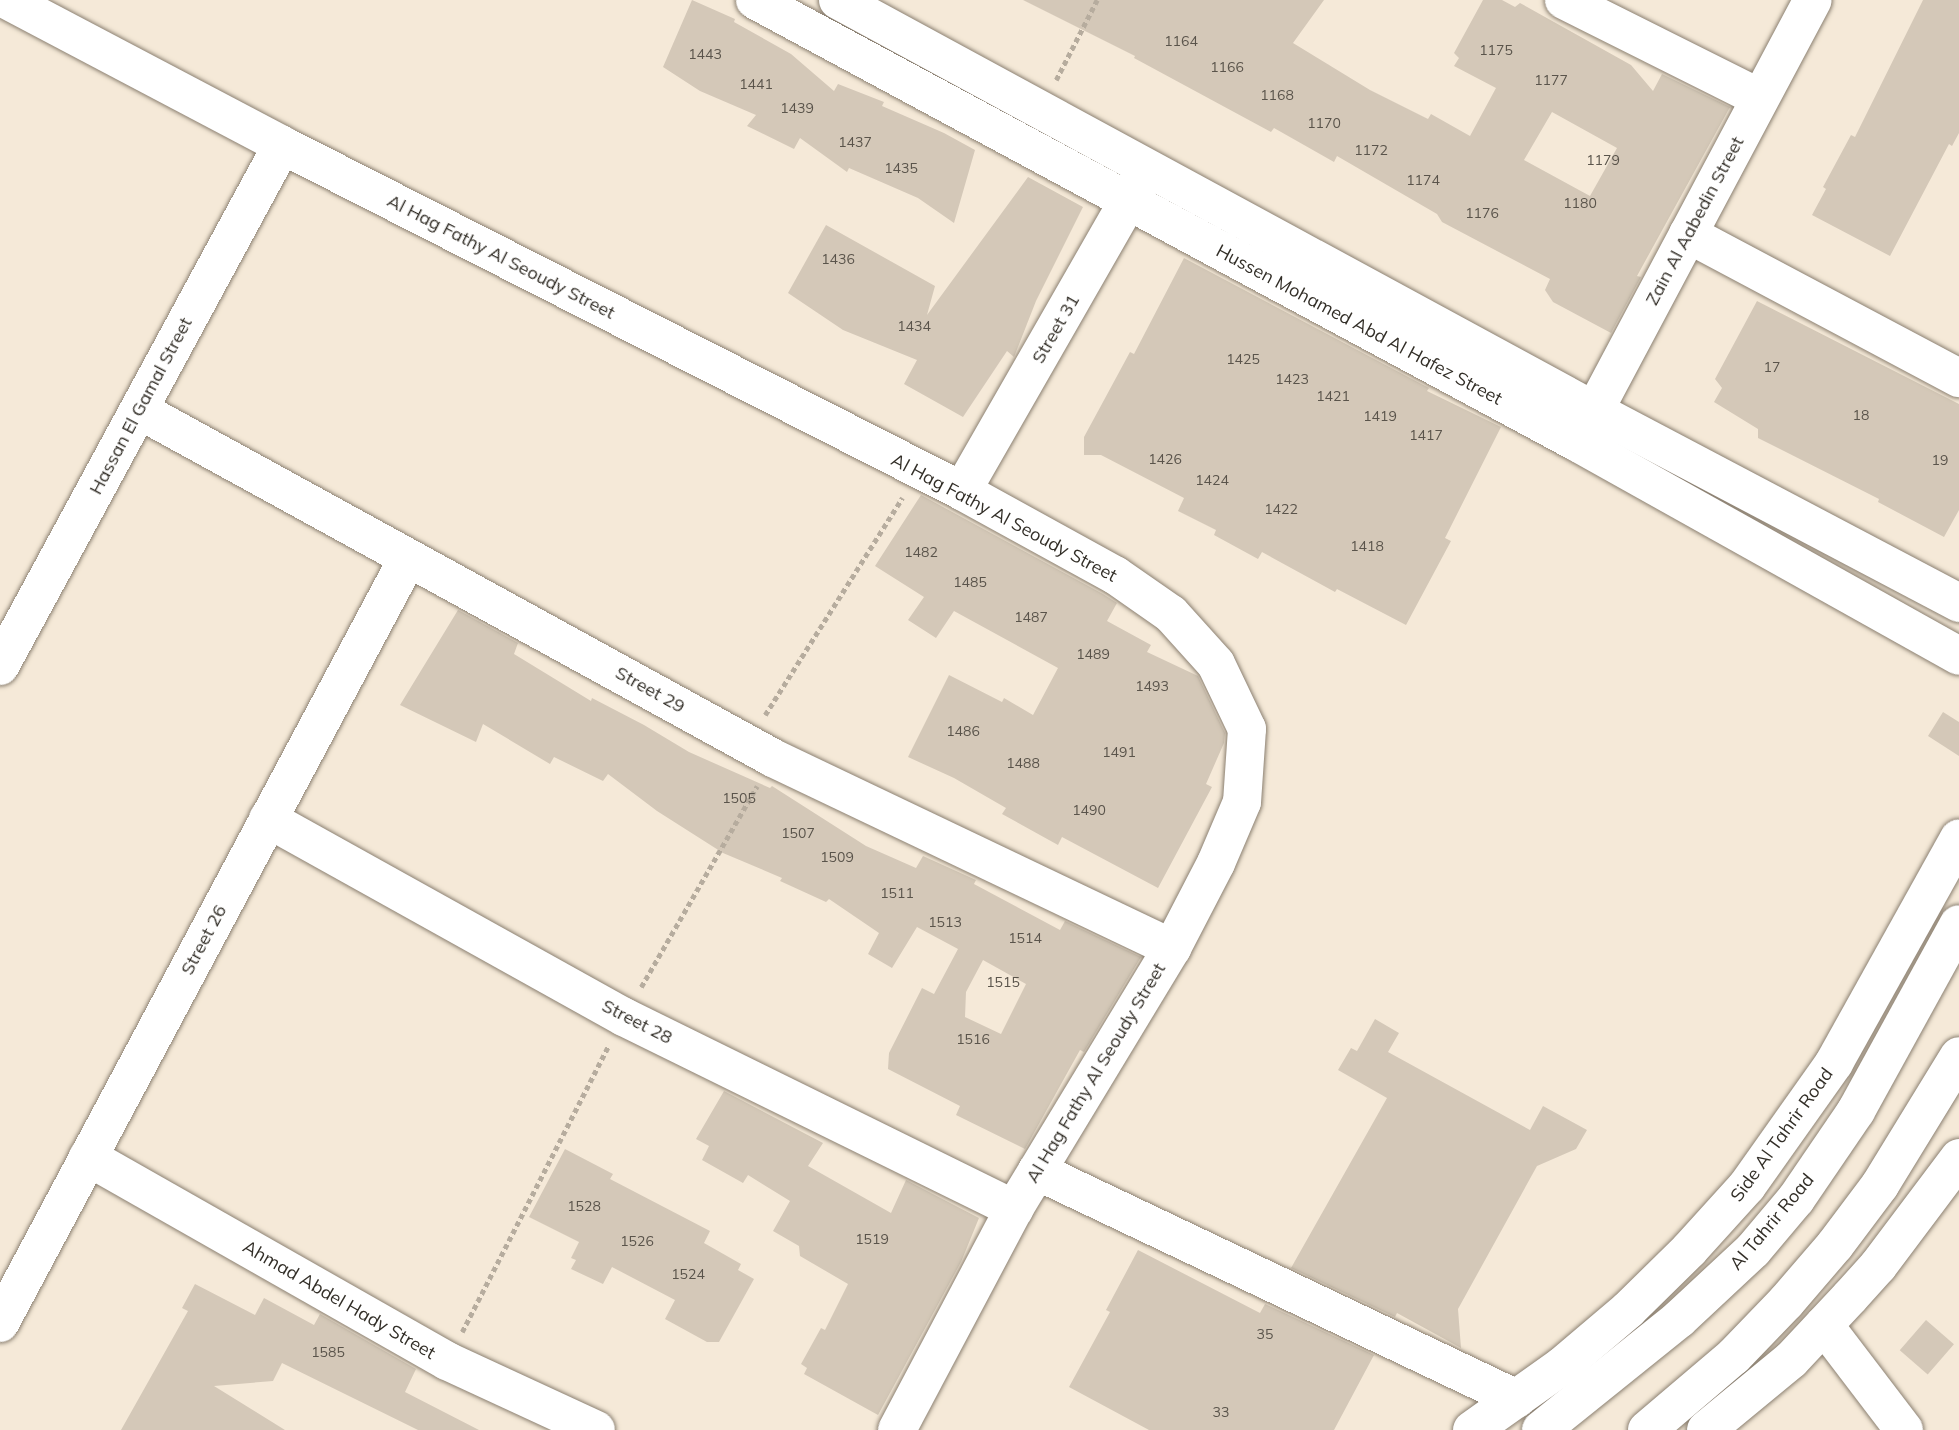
<!DOCTYPE html>
<html>
<head>
<meta charset="utf-8">
<style>
	body { margin:0 }
	#map { position:relative; width:1959px; height:1430px; overflow:hidden; background:#f5e9d8; font-family:Mulish,sans-serif }
	div>[style] { position:absolute }
	[style*='--x'] { left:calc(var(--x)*1px); top:calc(var(--y)*1px); width:calc(var(--w)*1px); rotate:calc(var(--a)*1deg) }
	.building>* { inset:0; background:#d4c8b8; transform-origin:0 0 }
	.path>* { height:4.5px; margin-top:-2.25px; transform-origin:0; background:repeating-linear-gradient(90deg,#b6ac9e 0 5px,transparent 0 8.5px) }
	.roads { filter:drop-shadow(0 0 2px #8b8071) drop-shadow(0 0 2px #8b8071) }
	.minor>* { height:38px; margin:-19px; padding:0 19px; transform-origin:19px; border-radius:19px; background:#fff }
	span { translate:-50% -50%; white-space:nowrap; text-align:center; line-height:1.15; -webkit-text-stroke:5px #fff; paint-order:stroke }
	.number-label { font-size:14px; color:#5a544b }
	.number-label span { -webkit-text-stroke-width:0 }
	.street-label { font-size:18px; color:#322e27 }
</style>
</head>
<body>
<div id="map">
	<div class="building">
		<i style="clip-path:polygon(692px 0,735px 19px,734px 22px,791px 54px,834px 91px,838px 84px,884px 102px,882px 106px,944px 133px,975px 150px,954px 223px,918px 198px,849px 168px,847px 172px,800px 138px,794px 149px,747px 126px,756px 115px,700px 91px,663px 67px)"></i>
		<i style="clip-path:polygon(evenodd,1023px 0,1324px 0,1293px 43px,1370px 90px,1428px 119px,1431px 114px,1470px 136px,1496px 88px,1454px 66px,1459px 58px,1454px 53px,1483px 0,1502px 0,1515px 7px,1520px 3px,1631px 65px,1653px 91px,1662px 74px,1730px 107px,1637px 276px,1641px 277px,1611px 333px,1553px 302px,1545px 290px,1550px 279px,1442px 222px,1437px 214px,1337px 156px,1334px 162px,1274px 128px,1271px 132px,1134px 58px,1135px 56px,1023px 0,1552px 112px,1617px 148px,1590px 196px,1524px 160px,1552px 112px)"></i>
		<i style="clip-path:polygon(1923px 0,1959px 0,1959px 133px,1952px 146px,1949px 144px,1890px 256px,1812px 215px,1826px 189px,1823px 187px,1851px 135px,1855px 137px)"></i>
		<i style="clip-path:polygon(1028px 177px,1083px 207px,1036px 301px,1014px 357px,1007px 351px,963px 417px,904px 384px,917px 360px,843px 330px,788px 293px,826px 225px,935px 286px,927px 315px)"></i>
		<i style="clip-path:polygon(1184px 258px,1429px 388px,1427px 391px,1501px 427px,1445px 538px,1451px 541px,1406px 625px,1337px 589px,1335px 592px,1262px 552px,1258px 559px,1214px 535px,1216px 530px,1178px 511px,1184px 498px,1101px 455px,1084px 455px,1084px 437px,1130px 352px,1134px 354px)"></i>
		<i style="clip-path:polygon(1757px 301px,1959px 404px,1959px 510px,1944px 537px,1878px 502px,1879px 499px,1758px 438px,1758px 429px,1714px 402px,1722px 388px,1715px 379px)"></i>
		<i style="clip-path:polygon(921px 495px,1103px 594px,1117px 603px,1107px 621px,1151px 645px,1147px 652px,1198px 676px,1225px 733px,1224px 743px,1206px 784px,1212px 787px,1158px 888px,1062px 837px,1058px 845px,1002px 814px,1006px 808px,954px 778px,908px 757px,949px 675px,1002px 702px,1004px 698px,1033px 715px,1058px 668px,954px 611px,936px 638px,908px 620px,924px 597px,875px 566px)"></i>
		<i style="clip-path:polygon(evenodd,458px 610px,518px 643px,514px 654px,591px 701px,592px 698px,644px 725px,689px 752px,770px 788px,772px 786px,866px 846px,916px 868px,923px 856px,976px 880px,974px 884px,1060px 930px,1065px 921px,1141px 957px,1084px 1052px,1080px 1050px,1025px 1149px,956px 1115px,960px 1106px,888px 1069px,889px 1053px,922px 988px,934px 994px,958px 949px,917px 927px,892px 968px,868px 954px,879px 933px,829px 899px,826px 902px,780px 881px,782px 878px,723px 853px,657px 811px,608px 774px,603px 781px,554px 757px,550px 764px,483px 724px,476px 742px,400px 705px,458px 610px,983px 960px,1026px 984px,1001px 1034px,965px 1017px,966px 992px,983px 960px)"></i>
		<i style="clip-path:polygon(1943px 712px,1959px 722px,1959px 756px,1928px 736px)"></i>
		<i style="clip-path:polygon(1375px 1019px,1399px 1033px,1388px 1052px,1530px 1130px,1543px 1106px,1587px 1130px,1576px 1149px,1537px 1166px,1458px 1309px,1461px 1348px,1397px 1313px,1395px 1317px,1291px 1268px,1387px 1098px,1338px 1070px,1351px 1048px,1357px 1051px)"></i>
		<i style="clip-path:polygon(724px 1091px,823px 1143px,808px 1166px,891px 1213px,906px 1180px,979px 1218px,961px 1262px,878px 1415px,804px 1374px,807px 1368px,801px 1364px,821px 1328px,825px 1330px,848px 1284px,800px 1256px,799px 1246px,773px 1231px,790px 1201px,748px 1175px,743px 1183px,702px 1160px,709px 1146px,696px 1139px)"></i>
		<i style="clip-path:polygon(565px 1149px,613px 1174px,610px 1179px,710px 1231px,704px 1243px,741px 1264px,738px 1270px,754px 1279px,719px 1342px,707px 1342px,665px 1319px,675px 1300px,612px 1267px,603px 1284px,571px 1269px,576px 1260px,571px 1258px,579px 1242px,529px 1217px)"></i>
		<i style="clip-path:polygon(1138px 1250px,1260px 1313px,1265px 1304px,1374px 1355px,1334px 1430px,1149px 1430px,1069px 1387px,1110px 1312px,1106px 1310px)"></i>
		<i style="clip-path:polygon(195px 1284px,255px 1315px,264px 1298px,314px 1325px,320px 1314px,416px 1369px,405px 1392px,479px 1430px,418px 1430px,282px 1363px,273px 1381px,214px 1386px,285px 1430px,121px 1430px,188px 1311px,182px 1308px)"></i>
		<i style="left:1926px;top:1320px;width:37px;height:40px;rotate:41deg"></i>
	</div>
	<div class="path">
		<i style="--x:1056;--y:80;--w:90;--a:-62.9"></i>
		<i style="--x:765;--y:715;--w:257;--a:-57.7"></i>
		<i style="--x:641;--y:987;--w:232;--a:-60"></i>
		<i style="--x:462;--y:1332;--w:320;--a:-62.9"></i>
	</div>
	<div class="roads">
		<div class="minor">
			<i style="--x:7;--y:0;--w:311;--a:27.8"></i>
			<i style="--x:282;--y:145;--w:763;--a:26.97"></i>
			<i style="--x:962;--y:491;--w:175;--a:28.8"></i>
			<i style="--x:1115;--y:575;--w:68;--a:34.9"></i>
			<i style="--x:1171;--y:614;--w:67;--a:48"></i>
			<i style="--x:1216;--y:664;--w:72;--a:64.5"></i>
			<i style="--x:1247;--y:729;--w:73;--a:93.9"></i>
			<i style="--x:1242;--y:802;--w:66;--a:113.1"></i>
			<i style="--x:1216;--y:863;--w:96;--a:117.4"></i>
			<i style="--x:1172;--y:948;--w:305;--a:121.2"></i>
			<i style="--x:1014;--y:1209;--w:250;--a:117.9"></i>
			<i style="--x:755;--y:0;--w:935;--a:28.29"></i>
			<i style="--x:1578;--y:443;--w:436;--a:29.2"></i>
			<i style="--x:838;--y:0;--w:861;--a:28.5"></i>
			<i style="--x:1595;--y:411;--w:412;--a:27.8"></i>
			<i style="--x:1564;--y:0;--w:219;--a:26.6"></i>
			<i style="--x:1688;--y:234;--w:307;--a:28"></i>
			<i style="--x:139;--y:410;--w:723;--a:28.76"></i>
			<i style="--x:773;--y:758;--w:442;--a:25.5"></i>
			<i style="--x:1583;--y:432;--w:489;--a:-62"></i>
			<i style="--x:962;--y:491;--w:361;--a:-60.2"></i>
			<i style="--x:0;--y:666;--w:592;--a:-61.57"></i>
			<i style="--x:268;--y:819;--w:407;--a:29.1"></i>
			<i style="--x:624;--y:1017;--w:435;--a:26.2"></i>
			<i style="--x:88;--y:1157;--w:413;--a:29.6"></i>
			<i style="--x:447;--y:1361;--w:164;--a:24.8"></i>
			<i style="--x:1037;--y:1171;--w:531;--a:25.41"></i>
			<i style="--x:0;--y:1323;--w:867;--a:-61.93"></i>
			<i style="--x:1824;--y:1325;--w:132;--a:52.7"></i>
			<i style="--x:1472;--y:1430;--w:110;--a:-35.4"></i>
			<i style="--x:1562;--y:1366;--w:87;--a:-40.3"></i>
			<i style="--x:1628;--y:1310;--w:86;--a:-44.5"></i>
			<i style="--x:1689;--y:1250;--w:86;--a:-47.8"></i>
			<i style="--x:1747;--y:1186;--w:151;--a:-54.7"></i>
			<i style="--x:1834;--y:1063;--w:257;--a:-60.9"></i>
			<i style="--x:1541;--y:1430;--w:177;--a:-38.8"></i>
			<i style="--x:1679;--y:1319;--w:101;--a:-43"></i>
			<i style="--x:1753;--y:1250;--w:67;--a:-49.9"></i>
			<i style="--x:1796;--y:1199;--w:107;--a:-55.7"></i>
			<i style="--x:1856;--y:1111;--w:213;--a:-61.2"></i>
			<i style="--x:1647;--y:1430;--w:114;--a:-40.4"></i>
			<i style="--x:1734;--y:1356;--w:75;--a:-46.1"></i>
			<i style="--x:1786;--y:1302;--w:75;--a:-49.3"></i>
			<i style="--x:1835;--y:1245;--w:75;--a:-53.1"></i>
			<i style="--x:1880;--y:1185;--w:151;--a:-58.5"></i>
			<i style="--x:1706;--y:1430;--w:110;--a:-39.5"></i>
			<i style="--x:1791;--y:1360;--w:86;--a:-46.9"></i>
			<i style="--x:1850;--y:1297;--w:42;--a:-47.9"></i>
			<i style="--x:1878;--y:1266;--w:135;--a:-53.1"></i>
		</div>
	</div>
	<div class="number-label">
		<span style="left:1181px;top:41px">1164</span>
		<span style="left:1496px;top:50px">1175</span>
		<span style="left:705px;top:54px">1443</span>
		<span style="left:1227px;top:67px">1166</span>
		<span style="left:1551px;top:80px">1177</span>
		<span style="left:756px;top:84px">1441</span>
		<span style="left:1277px;top:95px">1168</span>
		<span style="left:797px;top:108px">1439</span>
		<span style="left:1324px;top:123px">1170</span>
		<span style="left:855px;top:142px">1437</span>
		<span style="left:1371px;top:150px">1172</span>
		<span style="left:1603px;top:160px">1179</span>
		<span style="left:901px;top:168px">1435</span>
		<span style="left:1423px;top:180px">1174</span>
		<span style="left:1580px;top:203px">1180</span>
		<span style="left:1482px;top:213px">1176</span>
		<span style="left:838px;top:259px">1436</span>
		<span style="left:914px;top:326px">1434</span>
		<span style="left:1243px;top:359px">1425</span>
		<span style="left:1772px;top:367px">17</span>
		<span style="left:1292px;top:379px">1423</span>
		<span style="left:1333px;top:396px">1421</span>
		<span style="left:1861px;top:415px">18</span>
		<span style="left:1380px;top:416px">1419</span>
		<span style="left:1426px;top:435px">1417</span>
		<span style="left:1165px;top:459px">1426</span>
		<span style="left:1940px;top:460px">19</span>
		<span style="left:1212px;top:480px">1424</span>
		<span style="left:1281px;top:509px">1422</span>
		<span style="left:1367px;top:546px">1418</span>
		<span style="left:921px;top:552px">1482</span>
		<span style="left:970px;top:582px">1485</span>
		<span style="left:1031px;top:617px">1487</span>
		<span style="left:1093px;top:654px">1489</span>
		<span style="left:1152px;top:686px">1493</span>
		<span style="left:963px;top:731px">1486</span>
		<span style="left:1119px;top:752px">1491</span>
		<span style="left:1023px;top:763px">1488</span>
		<span style="left:739px;top:798px">1505</span>
		<span style="left:1089px;top:810px">1490</span>
		<span style="left:798px;top:833px">1507</span>
		<span style="left:837px;top:857px">1509</span>
		<span style="left:897px;top:893px">1511</span>
		<span style="left:945px;top:922px">1513</span>
		<span style="left:1025px;top:938px">1514</span>
		<span style="left:1003px;top:982px">1515</span>
		<span style="left:973px;top:1039px">1516</span>
		<span style="left:584px;top:1206px">1528</span>
		<span style="left:872px;top:1239px">1519</span>
		<span style="left:637px;top:1241px">1526</span>
		<span style="left:688px;top:1274px">1524</span>
		<span style="left:1265px;top:1334px">35</span>
		<span style="left:328px;top:1352px">1585</span>
		<span style="left:1221px;top:1412px">33</span>
	</div>
	<div class="street-label">
		<span style="left:1695px;top:221px;rotate:-62deg">Zain Al Aabedin Street</span>
		<span style="left:501px;top:257px;rotate:27deg">Al Hag Fathy Al Seoudy Street</span>
		<span style="left:1359px;top:325px;rotate:28deg">Hussen Mohamed Abd Al Hafez Street</span>
		<span style="left:1056px;top:329px;rotate:-60deg">Street 31</span>
		<span style="left:141px;top:406px;rotate:-62deg">Hassan El Gamal Street</span>
		<span style="left:1004px;top:518px;rotate:28deg">Al Hag Fathy Al Seoudy Street</span>
		<span style="left:650px;top:690px;rotate:29deg">Street 29</span>
		<span style="left:204px;top:940px;rotate:-62deg">Street 26</span>
		<span style="left:637px;top:1022px;rotate:27deg">Street 28</span>
		<span style="left:1096px;top:1073px;rotate:-59deg">Al Hag Fathy Al Seoudy Street</span>
		<span style="left:1782px;top:1135px;rotate:-54deg">Side Al Tahrir Road</span>
		<span style="left:1772px;top:1222px;rotate:-50deg">Al Tahrir Road</span>
		<span style="left:339px;top:1300px;rotate:30deg">Ahmad Abdel Hady Street</span>
	</div>
</div>
</body>
</html>
